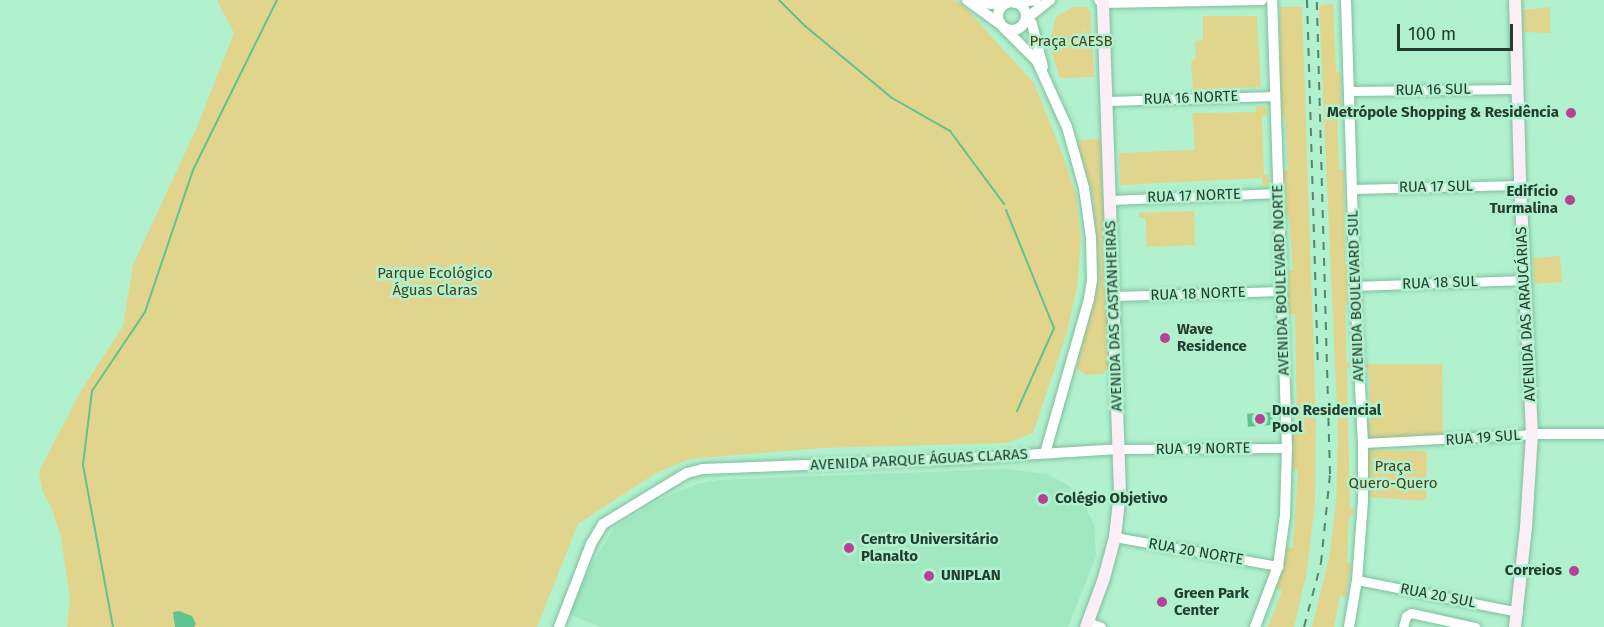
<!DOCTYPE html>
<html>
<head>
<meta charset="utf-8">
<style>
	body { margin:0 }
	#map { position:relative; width:1604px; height:627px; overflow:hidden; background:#b1f1ce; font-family:"Fira Sans",sans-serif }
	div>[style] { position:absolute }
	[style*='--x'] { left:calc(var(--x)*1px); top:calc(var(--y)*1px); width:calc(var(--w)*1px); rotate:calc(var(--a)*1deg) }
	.built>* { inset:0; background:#9fe8c0 }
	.green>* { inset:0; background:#e1d58e; transform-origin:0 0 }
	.water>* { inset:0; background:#5ec391; transform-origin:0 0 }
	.stream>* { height:2px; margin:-1px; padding:0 1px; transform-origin:1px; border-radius:1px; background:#5ec391 }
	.roads { filter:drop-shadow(0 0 2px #80be9c) drop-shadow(0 0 2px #80be9c) }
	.minor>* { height:9px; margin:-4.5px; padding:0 4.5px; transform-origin:4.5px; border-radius:4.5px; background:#fff }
	.tertiary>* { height:10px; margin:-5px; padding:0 5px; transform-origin:5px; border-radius:5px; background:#fff }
	.tertiary>.ring { margin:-5px; padding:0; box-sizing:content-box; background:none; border:10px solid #fff; border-radius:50% }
	.secondary>* { height:12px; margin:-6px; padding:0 6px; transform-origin:6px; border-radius:6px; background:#fbeef7 }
	.rail>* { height:2px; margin-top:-1px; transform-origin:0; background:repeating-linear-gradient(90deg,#59826c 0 8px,transparent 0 16px) }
	.dots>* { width:16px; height:16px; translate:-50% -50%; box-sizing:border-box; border:3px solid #b1f1ce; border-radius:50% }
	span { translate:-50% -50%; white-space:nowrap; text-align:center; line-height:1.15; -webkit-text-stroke:5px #b1f1ce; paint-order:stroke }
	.park-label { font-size:15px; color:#494219 }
	.street-label { font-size:15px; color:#233d2f }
	.poi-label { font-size:15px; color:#233d2f; font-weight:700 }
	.right { translate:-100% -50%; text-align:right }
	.left { translate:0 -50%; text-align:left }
	.scale { position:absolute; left:1397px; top:24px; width:116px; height:27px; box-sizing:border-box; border:3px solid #233d2f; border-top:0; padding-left:8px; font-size:18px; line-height:21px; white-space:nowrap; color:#233d2f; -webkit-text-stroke:4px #b1f1ce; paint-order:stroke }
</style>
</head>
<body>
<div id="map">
	<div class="built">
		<i style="clip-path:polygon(1007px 469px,1047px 474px,1068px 485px,1078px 495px,1094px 524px,1096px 556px,1068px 627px,601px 627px,569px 614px,589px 569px,614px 528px,659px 500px,697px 484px,719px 480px)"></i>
	</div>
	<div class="green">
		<i style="clip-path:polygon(217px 0,954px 0,962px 4px,1034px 83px,1064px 158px,1076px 195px,1081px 237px,1077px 287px,1067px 332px,1033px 433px,1007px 443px,822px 448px,690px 459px,656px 473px,578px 524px,537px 627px,67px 627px,70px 599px,61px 538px,52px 509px,42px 490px,39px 471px,81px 391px,123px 326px,133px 265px,197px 127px,234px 33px)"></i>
		<i style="clip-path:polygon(1333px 3px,1336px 72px,1340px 72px,1342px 111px,1337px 113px,1339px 169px,1344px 170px,1345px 264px,1349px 265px,1349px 304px,1345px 305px,1347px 363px,1352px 363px,1351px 367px,1347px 368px,1350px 509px,1354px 510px,1354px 515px,1349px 517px,1347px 562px,1351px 563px,1346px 597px,1340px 596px,1334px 627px,1312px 627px,1329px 559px,1336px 503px,1338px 430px,1319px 6px)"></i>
		<i style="clip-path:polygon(1073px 7px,1086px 7px,1090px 11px,1094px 77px,1060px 78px,1049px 44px,1056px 17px)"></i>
		<i style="clip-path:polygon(1280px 7px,1302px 7px,1316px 420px,1315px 502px,1307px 571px,1294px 627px,1268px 627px,1282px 591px,1276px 588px,1283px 569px,1286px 547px,1293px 548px,1298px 470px,1292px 469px,1292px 423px,1297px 422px,1295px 314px,1289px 314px,1288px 271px,1293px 270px,1289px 215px,1284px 215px,1283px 170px,1288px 170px,1285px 115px,1280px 115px)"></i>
		<i style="clip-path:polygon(1550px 7px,1550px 33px,1523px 32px,1523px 10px)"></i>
		<i style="clip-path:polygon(1203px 16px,1257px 16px,1261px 87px,1193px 90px,1191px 62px,1196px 57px,1195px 41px,1203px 40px)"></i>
		<i style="clip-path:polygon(1256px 106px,1264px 106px,1267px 110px,1267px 115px,1262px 116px,1264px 175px,1269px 175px,1270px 185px,1263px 186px,1262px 178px,1120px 185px,1119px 153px,1195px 150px,1192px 113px,1256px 112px)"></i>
		<i style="clip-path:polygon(1100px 139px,1110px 366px,1102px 374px,1086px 375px,1076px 368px,1099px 278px,1097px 240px,1093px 196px,1077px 140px)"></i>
		<i style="clip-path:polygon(1194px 211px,1195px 245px,1147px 247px,1145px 218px,1139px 218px,1139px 213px)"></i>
		<i style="left:1560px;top:256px;width:26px;height:27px;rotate:86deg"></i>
		<i style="clip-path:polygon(1364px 364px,1442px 364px,1443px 437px,1366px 440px,1365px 424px,1371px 422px,1369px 370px,1365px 370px)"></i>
		<i style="clip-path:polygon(1368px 450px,1427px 451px,1426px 498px,1421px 501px,1370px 497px,1366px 492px)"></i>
	</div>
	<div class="water">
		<i style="left:1272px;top:412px;width:13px;height:25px;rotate:86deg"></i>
		<i style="clip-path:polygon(179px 611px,192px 616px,196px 624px,194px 627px,175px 627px,173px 612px)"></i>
	</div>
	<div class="stream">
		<i style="--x:779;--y:0;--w:37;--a:45"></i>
		<i style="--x:805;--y:26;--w:113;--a:39.6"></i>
		<i style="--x:892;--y:98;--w:67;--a:29.6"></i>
		<i style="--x:950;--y:131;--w:91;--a:53.5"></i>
		<i style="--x:1006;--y:210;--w:127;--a:67.9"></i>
		<i style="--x:1054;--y:328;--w:91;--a:114"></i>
		<i style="--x:113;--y:627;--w:165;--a:-100.5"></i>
		<i style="--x:83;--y:465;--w:75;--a:-83.1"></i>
		<i style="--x:92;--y:391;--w:95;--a:-56.1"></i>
		<i style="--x:145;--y:312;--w:150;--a:-71.3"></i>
		<i style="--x:193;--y:170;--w:190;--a:-63.7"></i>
	</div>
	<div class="roads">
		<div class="minor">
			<i style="--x:1349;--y:91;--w:169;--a:-0.7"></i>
			<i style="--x:1107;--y:101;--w:168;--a:-1.7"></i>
			<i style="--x:1352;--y:189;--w:168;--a:-1.4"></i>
			<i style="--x:1111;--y:200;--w:167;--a:-2.4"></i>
			<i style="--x:1355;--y:286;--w:170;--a:-2"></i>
			<i style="--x:1115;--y:296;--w:167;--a:-1.7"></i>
			<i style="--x:1363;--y:443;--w:169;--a:-3"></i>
			<i style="--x:1119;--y:449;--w:168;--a:-0.3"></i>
			<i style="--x:1115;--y:537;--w:166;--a:10.1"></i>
			<i style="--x:1357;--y:580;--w:164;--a:11.2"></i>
			<i style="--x:1088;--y:622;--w:14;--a:21"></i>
			<i style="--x:1403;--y:627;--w:11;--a:-75"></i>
			<i style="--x:1406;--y:616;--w:6;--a:-31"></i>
			<i style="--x:1411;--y:613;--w:66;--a:12.3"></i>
		</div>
		<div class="tertiary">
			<i style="--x:967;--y:0;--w:39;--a:36"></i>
			<i style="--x:975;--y:0;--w:16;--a:14"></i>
			<i style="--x:991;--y:4;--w:16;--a:-4"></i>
			<i style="--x:1099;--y:0;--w:5;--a:37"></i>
			<i style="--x:1103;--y:3;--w:159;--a:-1.1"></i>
			<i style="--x:1346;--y:0;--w:286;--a:88.2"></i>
			<i style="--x:1355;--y:286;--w:157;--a:87.1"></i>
			<i style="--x:1363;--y:443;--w:58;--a:90"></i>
			<i style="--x:1363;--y:501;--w:79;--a:94.3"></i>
			<i style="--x:1357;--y:580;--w:48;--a:99.7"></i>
			<i class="ring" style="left:998px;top:2px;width:18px;height:18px"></i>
			<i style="--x:1015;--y:3;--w:21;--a:-8"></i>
			<i style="--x:1026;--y:16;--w:6;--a:-18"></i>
			<i style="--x:1032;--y:14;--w:23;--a:-38"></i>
			<i style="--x:1026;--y:17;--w:9;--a:49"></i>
			<i style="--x:1032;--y:24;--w:44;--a:75.7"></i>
			<i style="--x:1004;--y:28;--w:47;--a:45"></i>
			<i style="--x:1037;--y:61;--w:72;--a:65.6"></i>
			<i style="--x:1067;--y:127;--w:63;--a:74.4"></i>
			<i style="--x:1084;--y:188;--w:50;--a:82"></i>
			<i style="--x:1091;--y:238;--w:42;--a:88.6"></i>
			<i style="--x:1092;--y:280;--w:19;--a:99"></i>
			<i style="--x:1089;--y:299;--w:160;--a:105.9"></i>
			<i style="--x:1532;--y:434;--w:72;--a:0"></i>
			<i style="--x:559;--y:627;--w:89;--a:-68.9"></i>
			<i style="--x:591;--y:544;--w:23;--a:-59"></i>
			<i style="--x:603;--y:524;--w:98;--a:-31.3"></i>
			<i style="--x:687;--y:473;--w:16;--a:-14"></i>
			<i style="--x:703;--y:469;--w:238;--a:-2.2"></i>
			<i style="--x:941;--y:460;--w:178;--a:-3.5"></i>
			<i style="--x:1255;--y:627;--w:65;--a:-69.3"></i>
			<i style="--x:1278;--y:566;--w:51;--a:-82.2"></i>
			<i style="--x:1285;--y:515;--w:67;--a:-88.3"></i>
			<i style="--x:1287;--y:448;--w:447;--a:-91.9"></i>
		</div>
		<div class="secondary">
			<i style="--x:1086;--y:627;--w:52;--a:-69.8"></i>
			<i style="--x:1104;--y:578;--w:42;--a:-75"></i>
			<i style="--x:1115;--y:537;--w:45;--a:-83.7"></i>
			<i style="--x:1120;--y:492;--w:492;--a:-92"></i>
			<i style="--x:1515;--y:627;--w:101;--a:-83.7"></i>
			<i style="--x:1526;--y:527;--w:93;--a:-86.3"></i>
			<i style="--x:1532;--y:434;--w:256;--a:-92.7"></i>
			<i style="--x:1520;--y:178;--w:178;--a:-91.6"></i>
		</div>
	</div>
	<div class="rail">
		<i style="--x:1307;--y:0;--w:368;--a:88.3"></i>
		<i style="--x:1304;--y:627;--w:66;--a:-75.1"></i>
		<i style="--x:1321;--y:563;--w:89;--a:-84.2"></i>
		<i style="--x:1330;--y:474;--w:474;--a:-91.6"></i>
	</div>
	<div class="dots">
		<i style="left:1571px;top:113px;background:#b84198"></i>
		<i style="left:1570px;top:200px;background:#b84198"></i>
		<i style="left:1165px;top:338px;background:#b84198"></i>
		<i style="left:1260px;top:419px;background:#b84198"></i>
		<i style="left:1043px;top:499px;background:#b84198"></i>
		<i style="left:849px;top:548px;background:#b84198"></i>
		<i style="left:1574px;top:571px;background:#b84198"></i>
		<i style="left:929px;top:576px;background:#b84198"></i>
		<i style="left:1162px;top:602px;background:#b84198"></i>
	</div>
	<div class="park-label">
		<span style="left:1071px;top:42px">Praça CAESB</span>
		<span style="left:435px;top:282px">Parque Ecológico<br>Águas Claras</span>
		<span style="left:1393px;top:475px">Praça<br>Quero-Quero</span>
	</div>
	<div class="street-label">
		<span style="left:1433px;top:90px;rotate:-1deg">RUA 16 SUL</span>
		<span style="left:1191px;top:98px;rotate:-2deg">RUA 16 NORTE</span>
		<span style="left:1436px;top:187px;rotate:-1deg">RUA 17 SUL</span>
		<span style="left:1194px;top:196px;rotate:-2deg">RUA 17 NORTE</span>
		<span style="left:1281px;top:280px;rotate:-92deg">AVENIDA BOULEVARD NORTE</span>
		<span style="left:1440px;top:283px;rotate:-2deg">RUA 18 SUL</span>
		<span style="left:1198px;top:294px;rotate:-2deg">RUA 18 NORTE</span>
		<span style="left:1356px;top:296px;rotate:-92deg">AVENIDA BOULEVARD SUL</span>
		<span style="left:1526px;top:314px;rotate:-93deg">AVENIDA DAS ARAUCÁRIAS</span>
		<span style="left:1114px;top:316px;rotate:-92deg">AVENIDA DAS CASTANHEIRAS</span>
		<span style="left:1483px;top:438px;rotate:-4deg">RUA 19 SUL</span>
		<span style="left:1203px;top:449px;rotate:-1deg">RUA 19 NORTE</span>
		<span style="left:919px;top:460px;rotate:-3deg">AVENIDA PARQUE ÁGUAS CLARAS</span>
		<span style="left:1196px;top:552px;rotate:10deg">RUA 20 NORTE</span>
		<span style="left:1438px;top:596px;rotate:11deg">RUA 20 SUL</span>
	</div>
	<div class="poi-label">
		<span class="right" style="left:1559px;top:113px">Metrópole Shopping &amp; Residência</span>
		<span class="right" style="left:1558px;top:200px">Edifício<br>Turmalina</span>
		<span class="left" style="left:1177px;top:338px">Wave<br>Residence</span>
		<span class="left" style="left:1272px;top:419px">Duo Residencial<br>Pool</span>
		<span class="left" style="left:1055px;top:499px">Colégio Objetivo</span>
		<span class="left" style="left:861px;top:548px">Centro Universitário<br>Planalto</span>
		<span class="right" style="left:1562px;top:571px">Correios</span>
		<span class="left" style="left:941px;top:576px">UNIPLAN</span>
		<span class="left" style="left:1174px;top:602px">Green Park<br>Center</span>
	</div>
	<div class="scale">100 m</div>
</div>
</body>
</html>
